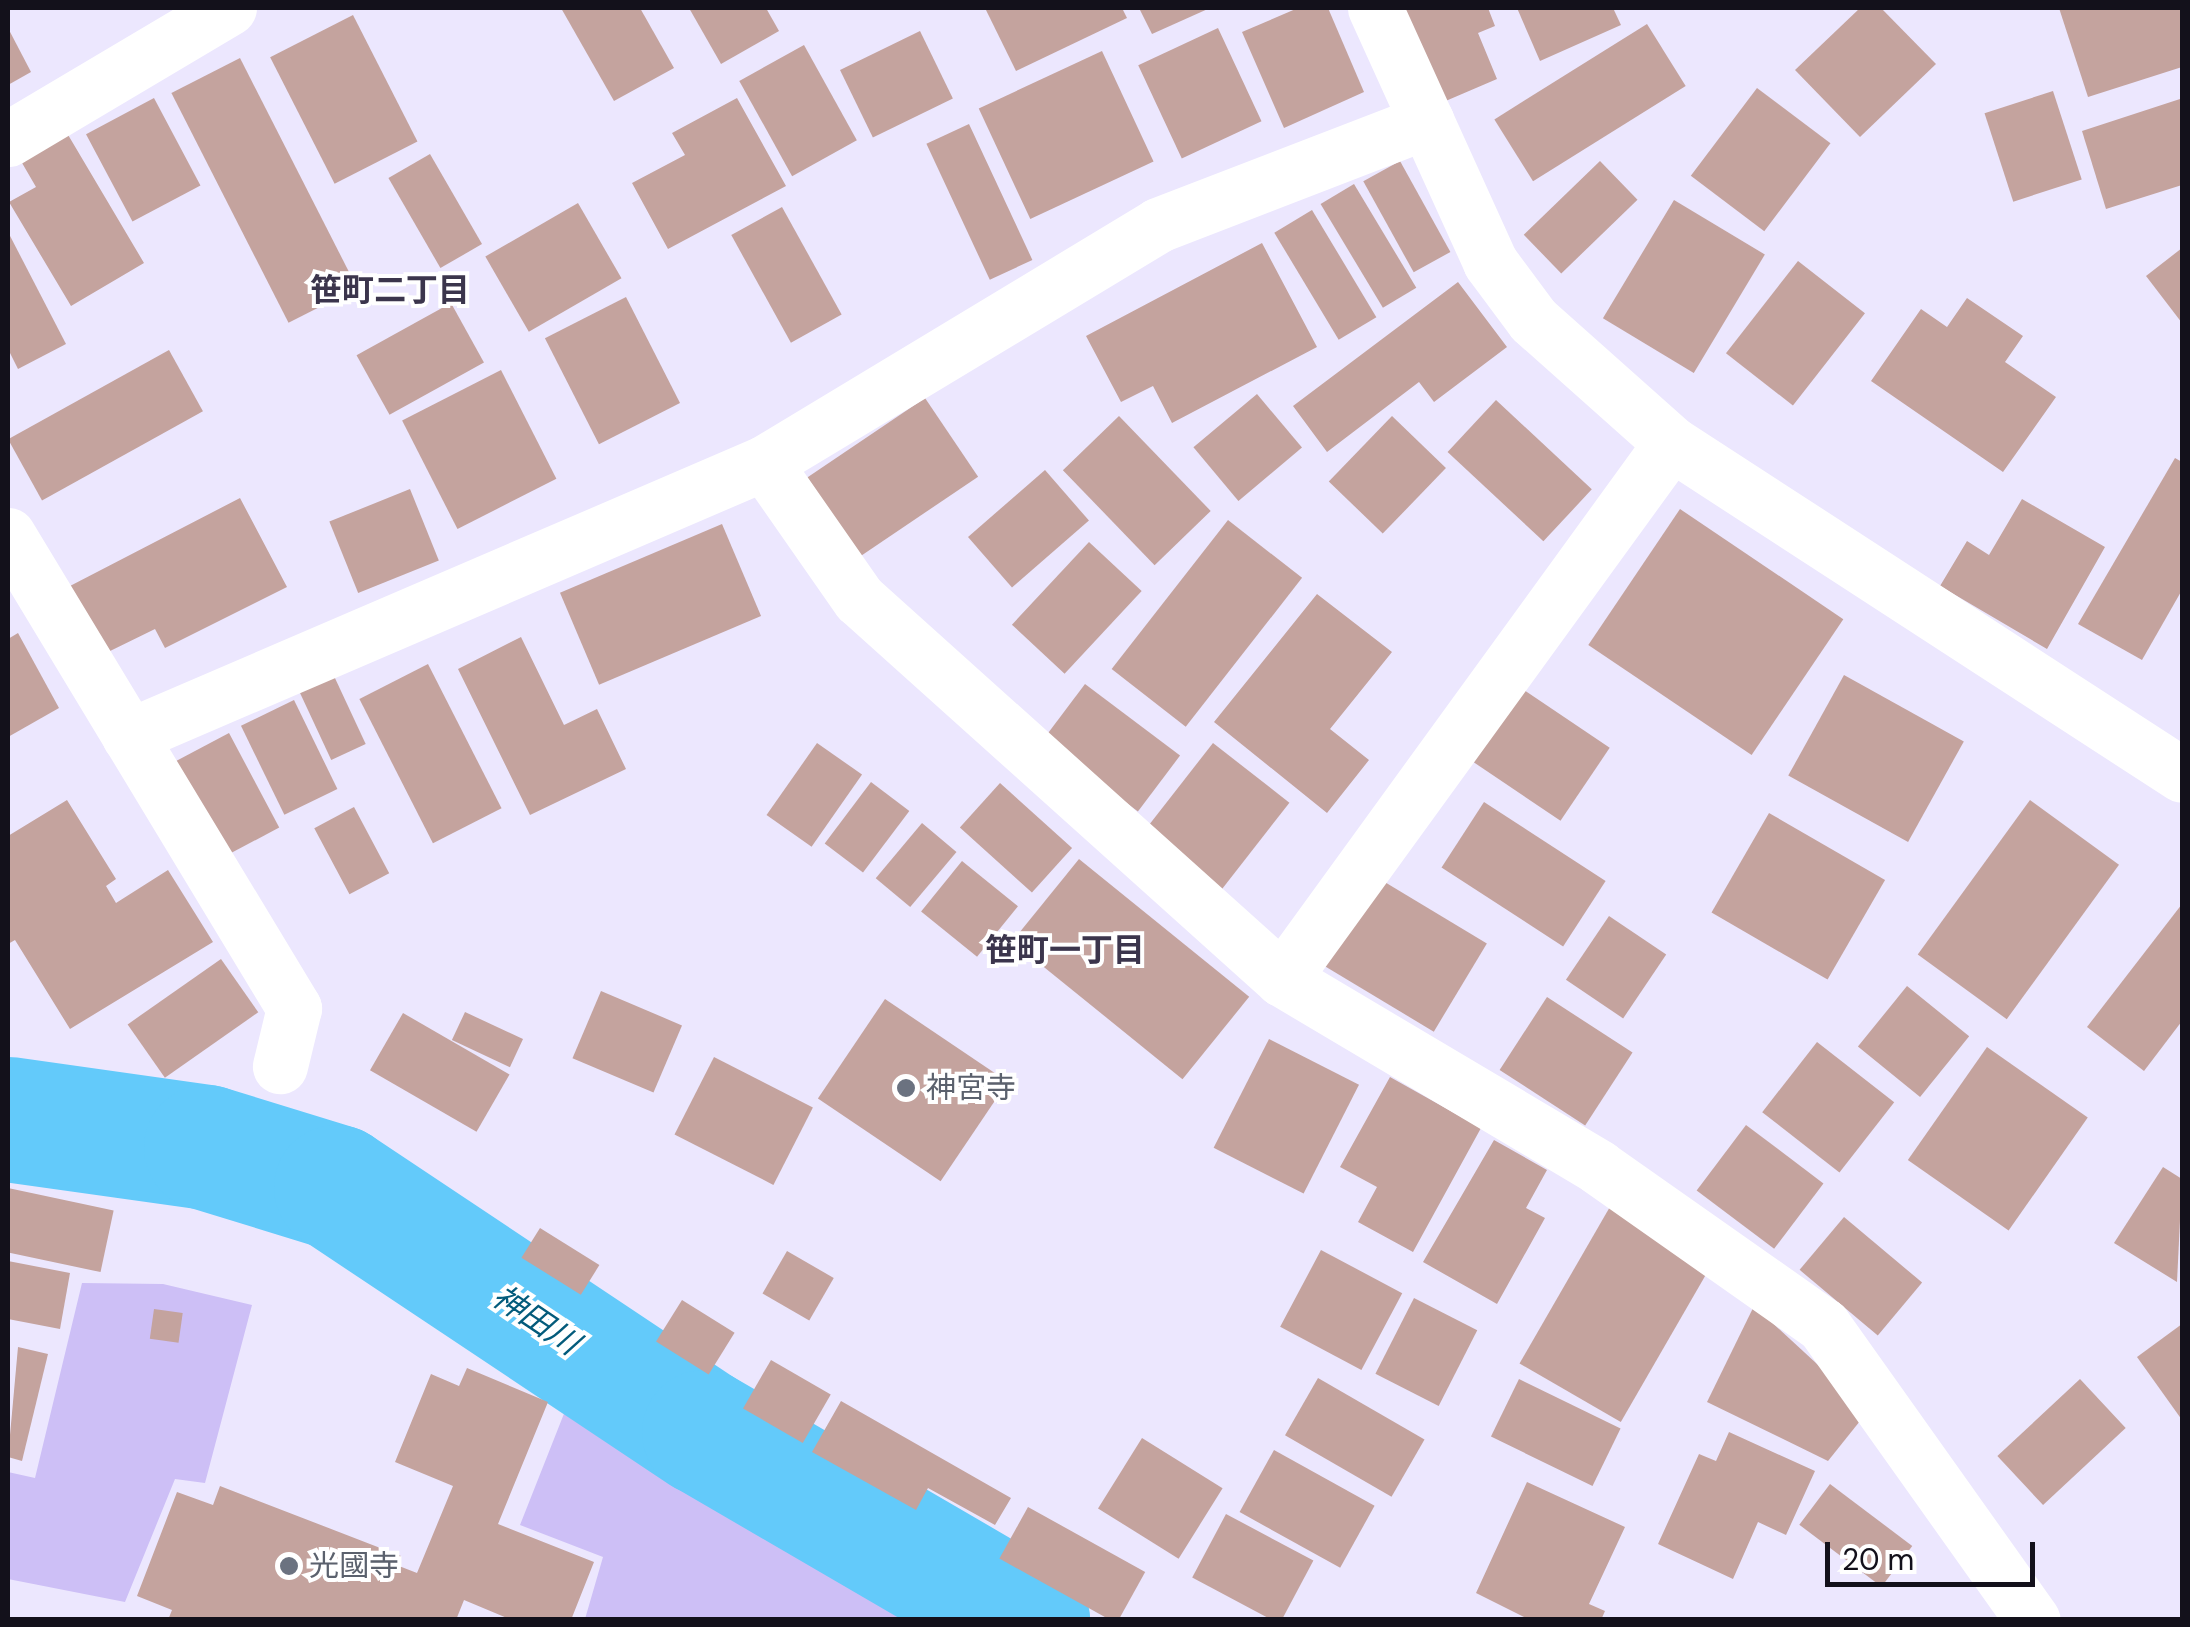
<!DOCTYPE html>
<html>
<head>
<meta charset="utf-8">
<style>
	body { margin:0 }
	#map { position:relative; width:2190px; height:1627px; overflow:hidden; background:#ece7fe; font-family:"DM Sans","Noto Sans JP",sans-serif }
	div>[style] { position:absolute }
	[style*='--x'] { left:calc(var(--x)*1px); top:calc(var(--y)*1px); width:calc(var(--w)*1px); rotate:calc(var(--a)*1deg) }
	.green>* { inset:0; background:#cdbff6 }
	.river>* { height:125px; margin:-62.5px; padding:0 62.5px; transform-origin:62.5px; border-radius:62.5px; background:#63cafa }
	.building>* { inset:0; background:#c4a39e; transform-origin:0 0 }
	.street>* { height:55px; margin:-27.5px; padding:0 27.5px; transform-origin:27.5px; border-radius:27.5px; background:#fff }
	.dots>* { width:28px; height:28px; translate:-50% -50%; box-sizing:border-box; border:5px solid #fff; border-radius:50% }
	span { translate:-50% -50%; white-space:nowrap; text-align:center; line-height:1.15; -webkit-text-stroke:8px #fff; paint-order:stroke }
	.worship-label { font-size:30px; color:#5b616d }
	.left { translate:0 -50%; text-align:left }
	.neighbourhood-label { font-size:32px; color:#3b354c; font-weight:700 }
	.water-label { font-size:32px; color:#035b7b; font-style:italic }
	.frame { position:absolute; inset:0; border:10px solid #13111b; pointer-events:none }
	.scale { position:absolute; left:1825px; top:1542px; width:210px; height:45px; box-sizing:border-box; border:5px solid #13111b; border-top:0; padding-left:12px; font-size:30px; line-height:35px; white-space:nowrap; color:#13111b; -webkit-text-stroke:8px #fff; paint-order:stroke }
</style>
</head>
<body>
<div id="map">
	<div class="green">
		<i style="clip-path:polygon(82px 1283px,163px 1284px,252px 1305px,205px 1483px,175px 1479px,125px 1602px,8px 1579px,8px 1472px,35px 1478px)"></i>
		<i style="clip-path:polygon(569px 1401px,925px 1619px,585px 1619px,603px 1557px,520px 1525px)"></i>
	</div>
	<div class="river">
		<i style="--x:8;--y:1119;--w:200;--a:8"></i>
		<i style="--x:206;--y:1147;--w:136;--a:17.1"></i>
		<i style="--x:336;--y:1187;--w:442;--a:33.7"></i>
		<i style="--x:704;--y:1432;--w:374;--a:30.2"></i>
	</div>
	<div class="building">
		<i style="clip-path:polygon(561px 8px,640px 8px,674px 68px,614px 101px)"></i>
		<i style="clip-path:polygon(689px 8px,766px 8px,779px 31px,721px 64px)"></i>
		<i style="clip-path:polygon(985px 8px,1122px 8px,1127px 18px,1016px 71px)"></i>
		<i style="clip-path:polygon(1139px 8px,1210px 8px,1152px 34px)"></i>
		<i style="clip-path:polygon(1298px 8px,1328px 8px,1364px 92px,1284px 128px,1242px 32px)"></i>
		<i style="clip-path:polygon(1392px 8px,1488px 8px,1495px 26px,1478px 33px,1497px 79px,1434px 106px)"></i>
		<i style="clip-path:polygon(1517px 8px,1613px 8px,1621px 25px,1540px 61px)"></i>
		<i style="clip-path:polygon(1860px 8px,1881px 8px,1936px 64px,1860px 137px,1795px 70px)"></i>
		<i style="clip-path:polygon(2059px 8px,2182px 8px,2182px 67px,2088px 97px)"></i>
		<i style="left:353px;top:15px;width:142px;height:93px;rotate:63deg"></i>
		<i style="left:1647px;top:24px;width:73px;height:180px;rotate:58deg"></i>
		<i style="clip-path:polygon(8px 28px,31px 72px,8px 85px)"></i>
		<i style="left:1218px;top:28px;width:103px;height:88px;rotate:65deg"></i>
		<i style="left:920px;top:31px;width:75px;height:89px;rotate:64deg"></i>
		<i style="left:804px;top:45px;width:109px;height:74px;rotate:61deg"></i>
		<i style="left:1102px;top:51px;width:122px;height:136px;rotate:65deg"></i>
		<i style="left:240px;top:58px;width:258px;height:77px;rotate:63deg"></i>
		<i style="left:1757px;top:88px;width:92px;height:110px;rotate:37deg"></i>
		<i style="left:2053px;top:91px;width:93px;height:72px;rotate:72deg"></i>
		<i style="left:154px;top:98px;width:99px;height:77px;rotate:62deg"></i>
		<i style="clip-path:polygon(737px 98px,786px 186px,668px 249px,632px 183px,685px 155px,672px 133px)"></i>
		<i style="clip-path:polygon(2180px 99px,2182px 185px,2106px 209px,2082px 131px)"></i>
		<i style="left:969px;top:124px;width:150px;height:47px;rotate:65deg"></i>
		<i style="clip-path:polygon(64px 128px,144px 263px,71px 306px,9px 202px,36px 187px,18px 156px)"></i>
		<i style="left:430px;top:154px;width:104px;height:48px;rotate:60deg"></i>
		<i style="left:1400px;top:161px;width:104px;height:42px;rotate:61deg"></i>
		<i style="left:1600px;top:161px;width:54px;height:106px;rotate:46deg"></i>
		<i style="left:1354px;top:184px;width:121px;height:39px;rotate:59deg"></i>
		<i style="left:1674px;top:200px;width:106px;height:138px;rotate:31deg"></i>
		<i style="left:578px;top:203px;width:87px;height:107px;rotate:60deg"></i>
		<i style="left:782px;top:207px;width:123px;height:58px;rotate:61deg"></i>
		<i style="left:1312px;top:210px;width:125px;height:44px;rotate:59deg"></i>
		<i style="clip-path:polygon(8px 232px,66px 344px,18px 369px,8px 349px)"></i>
		<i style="clip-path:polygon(1262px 243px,1317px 347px,1172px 423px,1153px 386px,1121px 402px,1086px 336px)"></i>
		<i style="clip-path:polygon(2182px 248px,2182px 323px,2146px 276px)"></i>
		<i style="left:1798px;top:261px;width:85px;height:117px;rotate:38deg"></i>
		<i style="clip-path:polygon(1458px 282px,1507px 347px,1434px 402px,1419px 382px,1327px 452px,1293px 406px)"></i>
		<i style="left:626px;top:297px;width:119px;height:91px;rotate:63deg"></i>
		<i style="clip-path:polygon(1967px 298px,2023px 336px,2005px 362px,2056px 397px,2003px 472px,1871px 381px,1921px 309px,1947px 327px)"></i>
		<i style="left:451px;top:303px;width:68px;height:108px;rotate:61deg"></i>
		<i style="left:169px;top:350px;width:70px;height:184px;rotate:61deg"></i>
		<i style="left:501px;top:370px;width:122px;height:111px;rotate:63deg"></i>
		<i style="left:1257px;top:394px;width:70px;height:83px;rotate:50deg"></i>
		<i style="left:925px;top:398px;width:95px;height:142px;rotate:56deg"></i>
		<i style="left:1496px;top:400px;width:131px;height:71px;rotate:43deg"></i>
		<i style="left:1119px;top:416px;width:132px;height:78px;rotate:46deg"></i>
		<i style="left:1392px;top:416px;width:75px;height:91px;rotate:44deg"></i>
		<i style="clip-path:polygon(2175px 458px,2182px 462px,2182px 590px,2142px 660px,2078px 624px)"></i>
		<i style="left:1045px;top:470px;width:67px;height:102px;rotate:49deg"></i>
		<i style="left:410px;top:489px;width:77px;height:87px;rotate:68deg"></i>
		<i style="clip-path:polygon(240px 498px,287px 587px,165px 648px,155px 629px,106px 653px,70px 586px)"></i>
		<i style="clip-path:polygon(2022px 499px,2105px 547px,2047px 649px,1940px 586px,1967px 541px,1989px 555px)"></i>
		<i style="left:1680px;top:509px;width:197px;height:164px;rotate:34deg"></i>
		<i style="left:1228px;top:520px;width:94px;height:189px;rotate:38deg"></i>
		<i style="left:722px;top:524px;width:100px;height:176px;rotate:67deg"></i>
		<i style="left:1089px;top:542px;width:72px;height:113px;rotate:43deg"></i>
		<i style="clip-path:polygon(1317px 594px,1392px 652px,1330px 729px,1369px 760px,1327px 813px,1214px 722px)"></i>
		<i style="clip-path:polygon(18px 633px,59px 708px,8px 737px,8px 639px)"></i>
		<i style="clip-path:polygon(521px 637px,564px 725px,597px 709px,626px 769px,530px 815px,458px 669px)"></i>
		<i style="left:428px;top:664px;width:162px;height:77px;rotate:63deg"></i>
		<i style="left:1844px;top:675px;width:137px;height:115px;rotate:29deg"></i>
		<i style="left:334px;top:676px;width:75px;height:38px;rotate:65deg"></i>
		<i style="left:1085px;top:684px;width:119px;height:70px;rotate:37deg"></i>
		<i style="left:1521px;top:688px;width:107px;height:88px;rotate:34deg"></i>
		<i style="left:294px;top:700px;width:99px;height:59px;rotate:64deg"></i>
		<i style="left:229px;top:733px;width:107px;height:62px;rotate:62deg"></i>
		<i style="left:817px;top:743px;width:55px;height:88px;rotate:35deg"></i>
		<i style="left:1213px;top:743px;width:97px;height:111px;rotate:38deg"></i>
		<i style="left:871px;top:782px;width:48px;height:77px;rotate:37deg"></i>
		<i style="left:1000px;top:783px;width:97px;height:60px;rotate:42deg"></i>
		<i style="clip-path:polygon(67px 800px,116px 879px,106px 886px,116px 903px,168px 870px,213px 942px,70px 1029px,15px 940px,8px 944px,8px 836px)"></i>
		<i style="left:2030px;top:800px;width:110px;height:191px;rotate:36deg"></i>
		<i style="left:1484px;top:802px;width:145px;height:78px;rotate:33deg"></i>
		<i style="left:354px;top:807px;width:75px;height:45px;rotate:62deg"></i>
		<i style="left:1769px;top:813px;width:134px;height:115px;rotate:30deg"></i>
		<i style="left:922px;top:823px;width:45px;height:72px;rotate:40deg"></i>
		<i style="left:1079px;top:859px;width:219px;height:106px;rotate:39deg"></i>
		<i style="left:962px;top:861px;width:72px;height:65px;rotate:39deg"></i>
		<i style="left:1378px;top:878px;width:127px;height:103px;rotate:31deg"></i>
		<i style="clip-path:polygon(2182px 904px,2182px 1021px,2144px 1071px,2087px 1027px)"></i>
		<i style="left:1609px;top:916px;width:69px;height:77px;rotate:34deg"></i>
		<i style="left:221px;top:959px;width:65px;height:114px;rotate:55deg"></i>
		<i style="left:1907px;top:986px;width:80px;height:78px;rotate:39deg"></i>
		<i style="left:601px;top:991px;width:88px;height:73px;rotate:23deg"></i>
		<i style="left:1547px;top:997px;width:102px;height:87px;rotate:33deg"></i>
		<i style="left:885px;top:999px;width:148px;height:120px;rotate:34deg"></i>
		<i style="left:465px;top:1012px;width:64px;height:31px;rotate:25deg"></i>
		<i style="left:403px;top:1013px;width:123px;height:66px;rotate:30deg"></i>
		<i style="left:1269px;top:1039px;width:101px;height:122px;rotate:27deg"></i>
		<i style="left:1817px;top:1042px;width:98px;height:89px;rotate:38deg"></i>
		<i style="left:1987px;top:1047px;width:123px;height:138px;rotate:35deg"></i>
		<i style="left:714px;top:1057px;width:111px;height:87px;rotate:27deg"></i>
		<i style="clip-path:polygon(1390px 1077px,1481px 1128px,1413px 1252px,1358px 1222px,1377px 1187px,1340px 1167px)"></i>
		<i style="left:1746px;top:1125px;width:97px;height:82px;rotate:37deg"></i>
		<i style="clip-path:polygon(1494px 1140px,1547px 1170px,1526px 1208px,1545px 1218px,1497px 1304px,1423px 1262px)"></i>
		<i style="clip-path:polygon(2163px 1167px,2182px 1179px,2177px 1282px,2114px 1243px)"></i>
		<i style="left:8px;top:1188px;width:108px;height:63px;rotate:12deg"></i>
		<i style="left:1611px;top:1205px;width:117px;height:183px;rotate:30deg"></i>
		<i style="left:1844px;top:1217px;width:102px;height:69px;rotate:40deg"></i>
		<i style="left:540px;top:1228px;width:70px;height:35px;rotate:32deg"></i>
		<i style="left:1321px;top:1250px;width:92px;height:87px;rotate:28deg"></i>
		<i style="left:787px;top:1251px;width:54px;height:49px;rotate:30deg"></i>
		<i style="clip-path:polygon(8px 1261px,70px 1273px,60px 1329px,8px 1319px)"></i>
		<i style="left:1414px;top:1298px;width:71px;height:85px;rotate:27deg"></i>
		<i style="left:682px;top:1300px;width:62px;height:49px;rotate:32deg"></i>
		<i style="clip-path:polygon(1754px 1306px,1868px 1411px,1828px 1461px,1707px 1402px)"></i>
		<i style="left:154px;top:1309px;width:29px;height:30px;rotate:8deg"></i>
		<i style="clip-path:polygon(2182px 1324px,2182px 1420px,2137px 1357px)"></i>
		<i style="clip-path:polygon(18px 1347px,48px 1354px,22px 1461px,8px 1457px)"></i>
		<i style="left:771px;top:1360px;width:69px;height:56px;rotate:30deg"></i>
		<i style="clip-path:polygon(467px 1368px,548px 1402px,498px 1524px,594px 1562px,571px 1620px,512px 1620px,464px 1600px,456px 1620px,168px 1620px,172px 1610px,137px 1596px,177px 1492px,213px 1505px,220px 1486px,401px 1556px,399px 1566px,417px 1573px,453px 1486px,395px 1462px,431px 1374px,459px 1386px)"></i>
		<i style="left:1318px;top:1378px;width:123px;height:66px;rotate:30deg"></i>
		<i style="left:1519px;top:1379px;width:113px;height:64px;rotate:26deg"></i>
		<i style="left:2080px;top:1379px;width:67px;height:113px;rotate:47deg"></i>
		<i style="clip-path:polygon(841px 1401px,1011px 1498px,995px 1525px,928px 1488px,916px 1510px,812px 1452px)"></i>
		<i style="clip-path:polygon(1729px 1432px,1815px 1471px,1786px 1535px,1758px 1522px,1733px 1579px,1658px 1544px,1699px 1454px,1716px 1461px)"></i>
		<i style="left:1142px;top:1438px;width:95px;height:83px;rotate:32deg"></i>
		<i style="left:1274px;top:1450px;width:115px;height:71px;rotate:29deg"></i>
		<i style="clip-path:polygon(1527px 1482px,1625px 1527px,1589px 1604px,1605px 1611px,1601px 1620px,1530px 1620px,1476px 1593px)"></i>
		<i style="left:1830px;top:1484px;width:103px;height:51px;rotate:37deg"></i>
		<i style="left:1028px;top:1507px;width:134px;height:59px;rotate:29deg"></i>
		<i style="left:1226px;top:1514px;width:99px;height:72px;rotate:28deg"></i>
	</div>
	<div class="street">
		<i style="--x:1375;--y:8;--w:279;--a:65.6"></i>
		<i style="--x:1490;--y:262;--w:72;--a:53.4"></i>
		<i style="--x:1533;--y:320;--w:185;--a:41.7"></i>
		<i style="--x:1671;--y:443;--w:609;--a:33.01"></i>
		<i style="--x:8;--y:139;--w:257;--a:-30.7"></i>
		<i style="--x:764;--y:463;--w:166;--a:55.1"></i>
		<i style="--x:859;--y:599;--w:569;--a:41.93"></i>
		<i style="--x:1282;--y:979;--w:368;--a:30.7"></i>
		<i style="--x:1598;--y:1167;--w:275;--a:35.1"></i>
		<i style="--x:1823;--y:1325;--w:362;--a:54.6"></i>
		<i style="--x:8;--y:535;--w:553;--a:58.84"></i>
		<i style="--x:294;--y:1008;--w:60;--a:103.6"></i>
		<i style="--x:129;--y:736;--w:691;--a:-23.26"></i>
		<i style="--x:764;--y:463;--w:460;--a:-31.1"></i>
		<i style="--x:1158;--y:225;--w:288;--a:-21.1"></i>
		<i style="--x:1282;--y:979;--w:662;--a:-54.03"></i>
	</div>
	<div class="dots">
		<i style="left:906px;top:1088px;background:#6b7280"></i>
		<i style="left:289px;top:1566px;background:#6b7280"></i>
	</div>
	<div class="worship-label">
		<span class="left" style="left:926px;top:1088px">神宮寺</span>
		<span class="left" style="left:309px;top:1566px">光國寺</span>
	</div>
	<div class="neighbourhood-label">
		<span style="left:390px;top:290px">笹町二丁目</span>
		<span style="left:1065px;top:950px">笹町一丁目</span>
	</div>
	<div class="water-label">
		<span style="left:536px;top:1320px;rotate:34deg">神田川</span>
	</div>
	<div class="frame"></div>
	<div class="scale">20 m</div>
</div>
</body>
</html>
